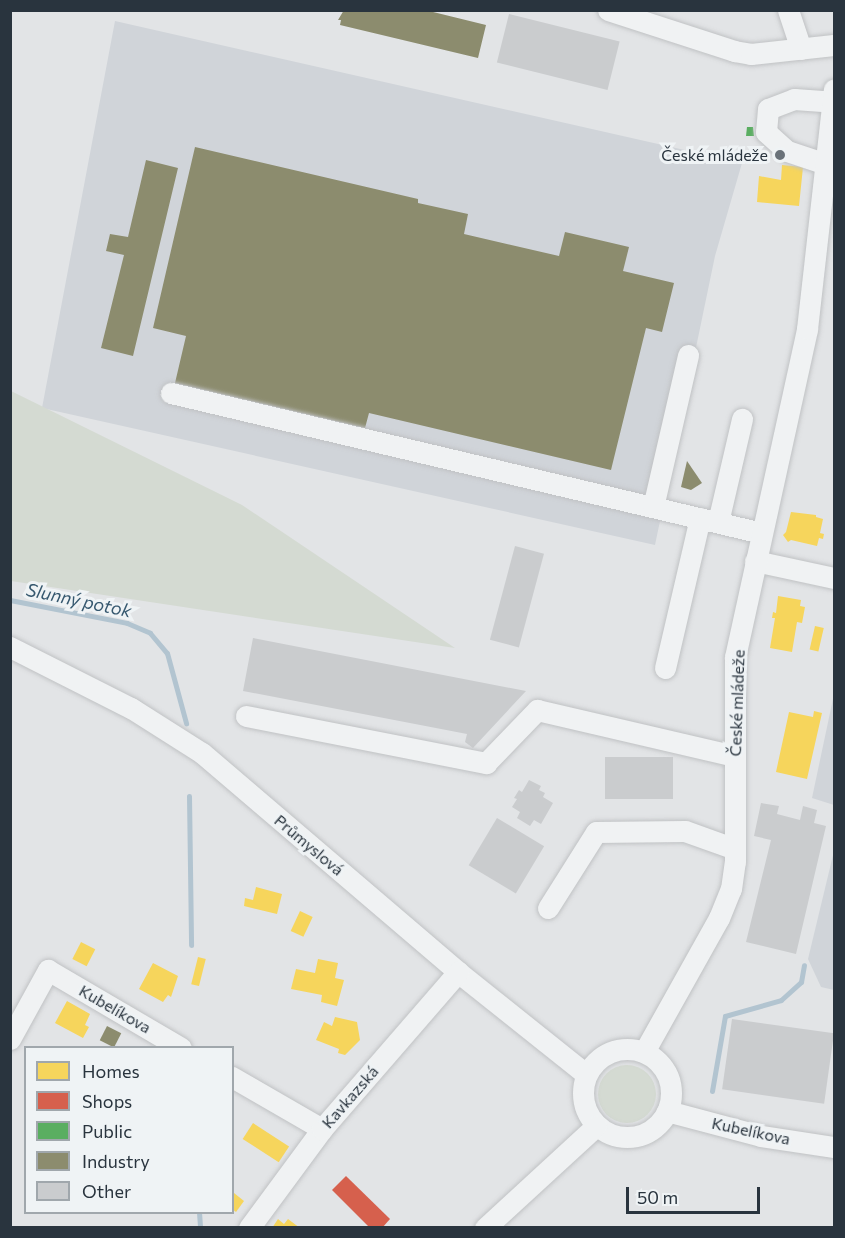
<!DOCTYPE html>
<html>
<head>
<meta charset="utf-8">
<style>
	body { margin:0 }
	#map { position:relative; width:845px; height:1238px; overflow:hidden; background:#e2e4e6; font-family:Commissioner,sans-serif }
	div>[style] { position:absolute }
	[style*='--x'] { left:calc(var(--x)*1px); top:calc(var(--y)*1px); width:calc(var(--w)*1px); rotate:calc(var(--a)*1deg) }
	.built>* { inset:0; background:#d0d4d9 }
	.green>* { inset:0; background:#d4dad2 }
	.round { border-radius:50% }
	.homes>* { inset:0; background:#f6d55c; transform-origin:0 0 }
	.shops>* { inset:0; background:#d6604d }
	.public>* { inset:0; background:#5aae61 }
	.industry>* { inset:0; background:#8c8c6e; transform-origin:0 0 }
	.stream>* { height:5px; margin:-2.5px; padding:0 2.5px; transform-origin:2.5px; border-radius:2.5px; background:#b2c4d0 }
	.building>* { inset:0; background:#caccce; transform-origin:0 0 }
	.roads { filter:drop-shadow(0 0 2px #c0c2c4) drop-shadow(0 0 2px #c0c2c4) }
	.minor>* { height:21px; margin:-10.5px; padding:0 10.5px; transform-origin:10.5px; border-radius:10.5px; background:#f0f2f3 }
	.minor>.ring { margin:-10.5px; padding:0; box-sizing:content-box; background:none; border:21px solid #f0f2f3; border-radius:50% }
	.dots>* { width:16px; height:16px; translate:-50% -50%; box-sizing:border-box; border:3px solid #eff3f5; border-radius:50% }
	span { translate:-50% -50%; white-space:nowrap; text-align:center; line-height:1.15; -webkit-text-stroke:6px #eff3f5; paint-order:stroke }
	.poi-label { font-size:16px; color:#29343e }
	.right { translate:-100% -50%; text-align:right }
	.street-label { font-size:16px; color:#29343e }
	.water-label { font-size:18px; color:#36586f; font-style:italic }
	.frame { position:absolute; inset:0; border:12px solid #29343e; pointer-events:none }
	.legend { position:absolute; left:24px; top:1046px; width:210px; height:168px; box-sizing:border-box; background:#eff3f5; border:2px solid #a0a7ac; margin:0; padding:8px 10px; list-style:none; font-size:18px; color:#29343e }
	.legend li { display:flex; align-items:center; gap:12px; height:30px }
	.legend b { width:30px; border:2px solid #a0a7ac }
	.scale { position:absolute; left:626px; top:1187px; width:134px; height:27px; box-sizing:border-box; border:3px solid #29343e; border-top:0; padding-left:8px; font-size:18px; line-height:21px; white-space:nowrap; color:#29343e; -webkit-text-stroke:4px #eff3f5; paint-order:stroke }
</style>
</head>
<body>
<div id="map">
	<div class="built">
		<i style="clip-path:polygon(115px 21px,742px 163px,715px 256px,655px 545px,42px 408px)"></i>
		<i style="clip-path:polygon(834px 694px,834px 805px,812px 798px)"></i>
		<i style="clip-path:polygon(834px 851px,834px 990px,821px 987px,808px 959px)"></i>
	</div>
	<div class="green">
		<i style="clip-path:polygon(11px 391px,242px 505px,455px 648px,11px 581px)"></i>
		<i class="round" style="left:598px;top:1065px;width:58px;height:58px"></i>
	</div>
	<div class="homes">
		<i style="clip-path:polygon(782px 165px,803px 167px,799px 206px,757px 202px,759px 176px,781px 180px)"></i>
		<i style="clip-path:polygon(791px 512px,816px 515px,816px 517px,823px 519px,820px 533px,824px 534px,823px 539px,819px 538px,817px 546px,791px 540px,788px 542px,783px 535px,786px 532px)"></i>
		<i style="clip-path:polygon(778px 596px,801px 600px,800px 606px,805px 607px,802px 623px,797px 622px,792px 652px,770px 648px,775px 618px,772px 618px,773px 612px,776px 613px)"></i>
		<i style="left:815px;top:626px;width:9px;height:24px;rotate:13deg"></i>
		<i style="clip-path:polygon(814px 711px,822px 713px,807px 779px,776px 772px,789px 712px,813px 717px)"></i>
		<i style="clip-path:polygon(256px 887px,282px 894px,277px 914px,244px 906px,245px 898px,253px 900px)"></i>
		<i style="left:300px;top:911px;width:14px;height:22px;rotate:25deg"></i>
		<i style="left:81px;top:942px;width:16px;height:19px;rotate:27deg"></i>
		<i style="left:198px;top:957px;width:8px;height:28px;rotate:14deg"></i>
		<i style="clip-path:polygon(318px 959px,338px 963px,335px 978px,344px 980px,337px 1006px,321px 1002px,322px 995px,291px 989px,296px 969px,315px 973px)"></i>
		<i style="clip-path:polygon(153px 963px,178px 976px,171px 997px,168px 995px,163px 1002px,139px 989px)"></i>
		<i style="clip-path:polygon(67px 1001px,90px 1014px,85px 1025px,89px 1027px,83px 1038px,55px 1023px)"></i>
		<i style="clip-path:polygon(335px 1017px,357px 1022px,360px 1040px,345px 1055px,338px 1053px,339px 1049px,316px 1040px,324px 1022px,332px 1026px)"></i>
		<i style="left:253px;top:1123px;width:43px;height:19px;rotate:33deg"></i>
		<i style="clip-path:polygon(234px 1193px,244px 1201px,236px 1212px,232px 1209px)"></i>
		<i style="clip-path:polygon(278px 1219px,284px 1224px,288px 1219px,300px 1228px,272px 1228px)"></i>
	</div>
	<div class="shops">
		<i style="clip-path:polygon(346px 1176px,390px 1219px,382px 1228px,370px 1228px,332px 1190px)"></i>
	</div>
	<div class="public">
		<i style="clip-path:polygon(747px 127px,753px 127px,754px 136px,746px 136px)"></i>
	</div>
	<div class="industry">
		<i style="clip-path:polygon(344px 10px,425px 10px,486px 25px,478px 58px,340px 25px,341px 20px,338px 20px)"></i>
		<i style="clip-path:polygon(195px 147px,418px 199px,418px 203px,468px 214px,464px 234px,559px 256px,565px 232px,629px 247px,623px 271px,674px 283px,662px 332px,646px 328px,611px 470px,369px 413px,365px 428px,175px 383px,186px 336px,153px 328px)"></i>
		<i style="clip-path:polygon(146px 160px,178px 168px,133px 356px,101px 348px,124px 255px,106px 251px,110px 234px,128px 237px)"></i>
		<i style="clip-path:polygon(687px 461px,702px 483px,691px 490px,681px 487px)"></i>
		<i style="left:107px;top:1026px;width:16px;height:16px;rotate:27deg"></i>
	</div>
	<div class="stream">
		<i style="--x:10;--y:600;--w:119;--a:11.1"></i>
		<i style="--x:127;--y:623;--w:25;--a:23"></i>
		<i style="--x:150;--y:633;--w:26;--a:50"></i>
		<i style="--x:167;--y:653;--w:73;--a:74.8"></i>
		<i style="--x:189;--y:796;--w:149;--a:89.2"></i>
		<i style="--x:712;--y:1091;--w:76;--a:-80.2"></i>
		<i style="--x:725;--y:1016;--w:58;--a:-15.9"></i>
		<i style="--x:781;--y:1000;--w:27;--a:-42"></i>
		<i style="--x:801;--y:982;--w:17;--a:-80"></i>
		<i style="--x:199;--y:1212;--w:16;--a:86"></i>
	</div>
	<div class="building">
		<i style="left:509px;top:14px;width:114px;height:50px;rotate:14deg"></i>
		<i style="left:515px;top:546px;width:30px;height:97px;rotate:15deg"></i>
		<i style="clip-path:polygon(253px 638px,526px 691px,473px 748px,465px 742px,467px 734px,243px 691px)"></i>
		<i style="left:605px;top:757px;width:68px;height:42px"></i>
		<i style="clip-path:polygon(529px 780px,541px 786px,539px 790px,545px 793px,543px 797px,553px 803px,541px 824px,534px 820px,530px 826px,517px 818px,520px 812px,512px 807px,517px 799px,514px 798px,519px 790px,522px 792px)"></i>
		<i style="clip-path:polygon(761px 803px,779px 806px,777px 814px,800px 820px,803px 806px,817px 810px,814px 823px,826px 826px,796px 954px,746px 942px,771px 840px,754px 836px)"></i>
		<i style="left:497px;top:818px;width:55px;height:55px;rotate:31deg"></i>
		<i style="left:732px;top:1019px;width:103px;height:71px;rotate:8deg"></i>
	</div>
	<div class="roads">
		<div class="minor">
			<i style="--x:608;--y:10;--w:133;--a:18"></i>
			<i style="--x:734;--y:51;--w:17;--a:10"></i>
			<i style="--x:751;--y:54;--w:83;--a:-6.2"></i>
			<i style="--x:788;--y:10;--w:41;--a:71.6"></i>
			<i style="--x:826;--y:164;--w:41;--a:-161.6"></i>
			<i style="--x:787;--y:151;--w:28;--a:-138"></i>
			<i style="--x:766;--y:132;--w:23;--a:-85"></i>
			<i style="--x:768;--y:109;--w:28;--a:-21"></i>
			<i style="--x:794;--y:99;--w:39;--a:4"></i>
			<i style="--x:171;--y:393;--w:607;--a:13.33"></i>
			<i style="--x:653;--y:507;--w:156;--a:-77"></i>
			<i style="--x:718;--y:522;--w:106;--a:-76.9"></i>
			<i style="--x:755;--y:561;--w:81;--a:12.1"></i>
			<i style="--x:10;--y:647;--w:136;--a:26.8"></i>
			<i style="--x:131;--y:708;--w:84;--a:32.4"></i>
			<i style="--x:202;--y:753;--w:337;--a:40.5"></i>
			<i style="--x:458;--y:972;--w:164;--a:38.6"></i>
			<i style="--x:665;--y:668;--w:154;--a:-76.9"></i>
			<i style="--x:246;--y:716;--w:245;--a:11.1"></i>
			<i style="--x:486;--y:763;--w:74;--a:-46.1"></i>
			<i style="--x:537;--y:710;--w:203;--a:13.1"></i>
			<i style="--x:548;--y:908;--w:90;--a:-57.7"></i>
			<i style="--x:596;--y:832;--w:89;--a:-0.6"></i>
			<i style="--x:685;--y:831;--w:53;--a:19.8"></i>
			<i style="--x:10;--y:1039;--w:79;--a:-61.2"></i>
			<i style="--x:48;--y:970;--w:154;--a:30.4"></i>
			<i class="ring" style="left:583px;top:1049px;width:67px;height:67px"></i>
			<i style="--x:644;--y:1052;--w:154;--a:-60.8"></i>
			<i style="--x:719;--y:918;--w:31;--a:-68"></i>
			<i style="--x:731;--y:889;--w:27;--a:-82"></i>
			<i style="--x:735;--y:862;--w:205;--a:-90"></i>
			<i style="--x:735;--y:657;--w:336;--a:-77.6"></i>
			<i style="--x:807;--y:329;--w:241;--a:-83.6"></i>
			<i style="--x:232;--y:1077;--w:104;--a:30"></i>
			<i style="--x:667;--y:1111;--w:97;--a:14.9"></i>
			<i style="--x:761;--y:1136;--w:74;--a:8.6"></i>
			<i style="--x:249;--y:1228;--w:123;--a:-53.6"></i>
			<i style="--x:322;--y:1129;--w:208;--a:-49.1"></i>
			<i style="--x:485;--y:1228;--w:151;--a:-42.6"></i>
		</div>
	</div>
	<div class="dots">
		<i style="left:780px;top:155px;background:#6a7279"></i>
	</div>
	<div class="poi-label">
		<span class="right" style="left:768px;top:155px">České mládeže</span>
	</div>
	<div class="street-label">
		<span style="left:737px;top:703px;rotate:-88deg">České mládeže</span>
		<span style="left:309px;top:845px;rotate:40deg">Průmyslová</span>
		<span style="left:115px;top:1009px;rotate:30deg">Kubelíkova</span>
		<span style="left:350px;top:1097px;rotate:-49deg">Kavkazská</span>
		<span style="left:751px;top:1131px;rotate:12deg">Kubelíkova</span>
	</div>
	<div class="water-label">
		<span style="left:79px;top:600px;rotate:12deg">Slunný potok</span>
	</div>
	<div class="frame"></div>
	<ul class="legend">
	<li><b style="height:16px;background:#f6d55c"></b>Homes</li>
	<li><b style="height:16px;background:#d6604d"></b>Shops</li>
	<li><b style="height:16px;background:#5aae61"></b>Public</li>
	<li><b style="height:16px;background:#8c8c6e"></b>Industry</li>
	<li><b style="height:16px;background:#caccce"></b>Other</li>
	</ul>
	<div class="scale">50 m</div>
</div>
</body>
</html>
